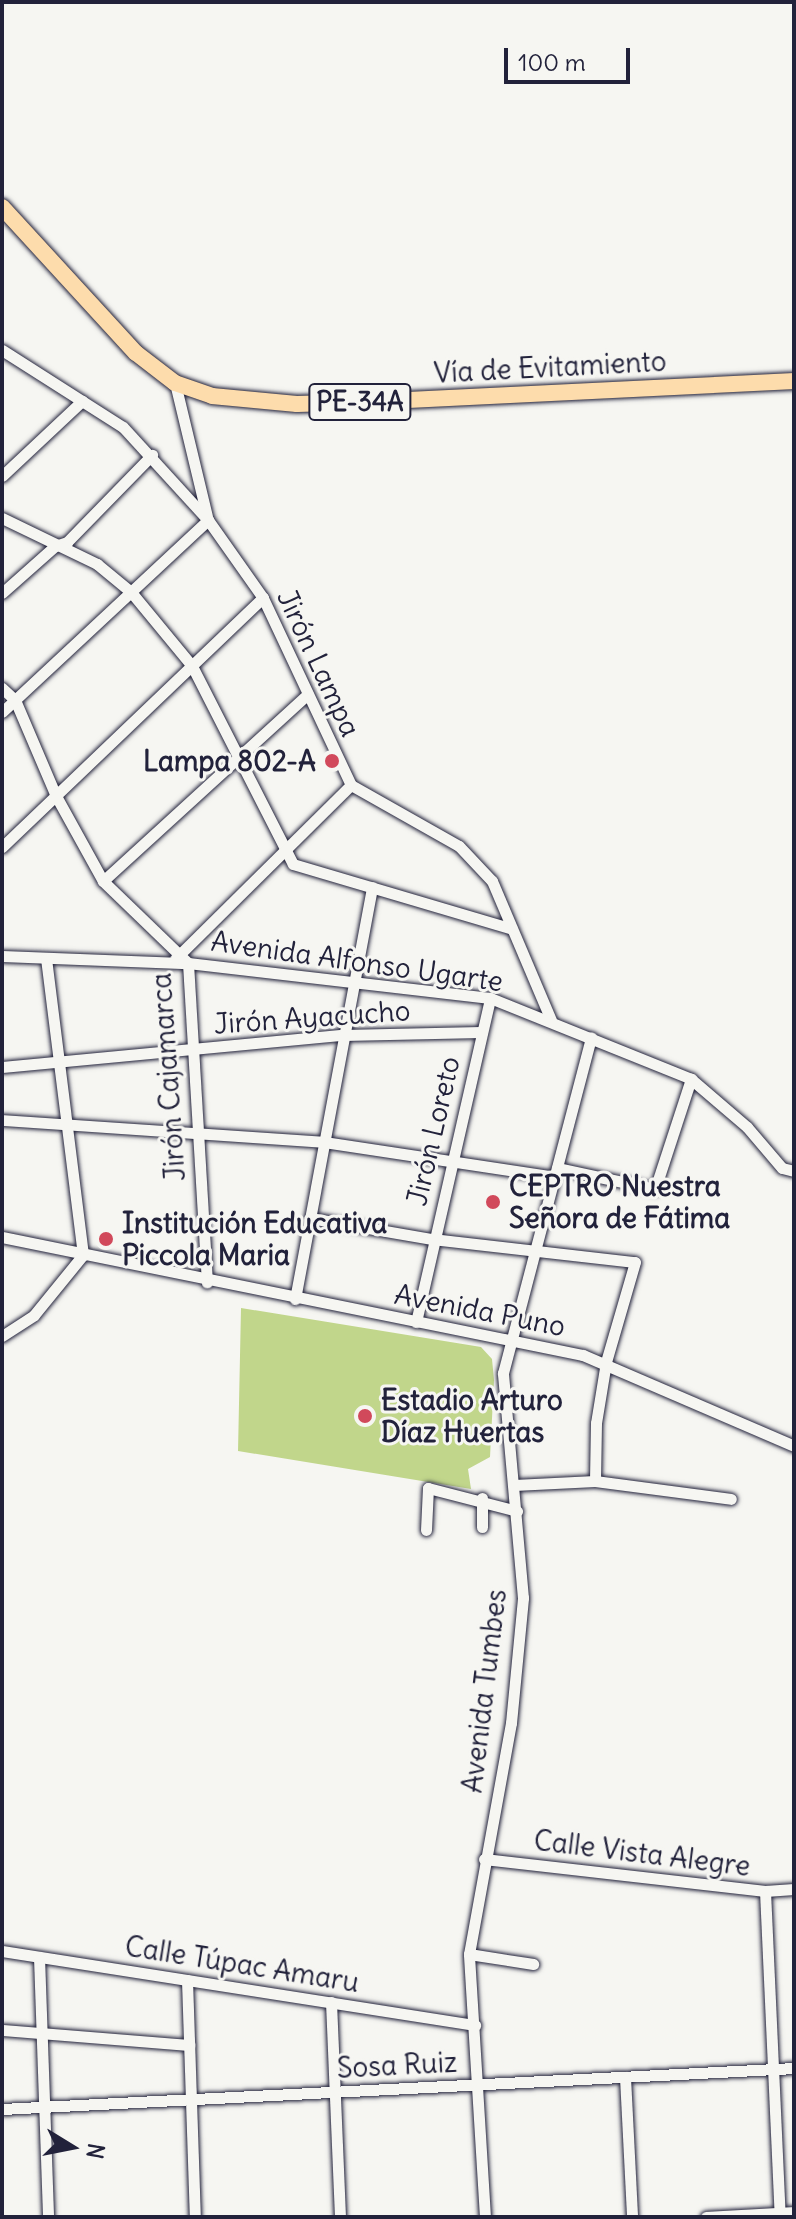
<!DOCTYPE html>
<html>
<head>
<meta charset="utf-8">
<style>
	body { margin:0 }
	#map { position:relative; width:796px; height:2219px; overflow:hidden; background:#f6f6f2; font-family:Delius,sans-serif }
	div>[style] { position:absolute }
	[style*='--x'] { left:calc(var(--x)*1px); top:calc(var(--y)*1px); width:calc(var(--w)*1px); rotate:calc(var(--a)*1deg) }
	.green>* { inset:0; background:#c1d68b }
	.roads { filter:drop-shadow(0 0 2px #22223b) drop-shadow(0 0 2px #22223b) }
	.minor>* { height:11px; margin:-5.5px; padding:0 5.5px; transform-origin:5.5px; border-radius:5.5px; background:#f6f6f2 }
	.highway>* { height:16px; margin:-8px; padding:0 8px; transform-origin:8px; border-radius:8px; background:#fddcac }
	.dots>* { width:22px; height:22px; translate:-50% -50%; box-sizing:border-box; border:4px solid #f6f6f2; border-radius:50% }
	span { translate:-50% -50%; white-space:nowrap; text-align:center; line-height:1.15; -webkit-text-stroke:6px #f6f6f2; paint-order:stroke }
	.shield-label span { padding:2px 6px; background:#f6f6f2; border:2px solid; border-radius:6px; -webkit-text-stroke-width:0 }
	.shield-label { font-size:26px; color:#22223b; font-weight:700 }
	.street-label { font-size:28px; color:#22223b }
	.poi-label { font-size:28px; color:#22223b; font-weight:700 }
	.right { translate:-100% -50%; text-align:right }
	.left { translate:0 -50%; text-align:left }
	.frame { position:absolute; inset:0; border:4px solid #22223b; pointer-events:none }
	.north { position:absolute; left:32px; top:2107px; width:80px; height:80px; -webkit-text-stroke:6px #f6f6f2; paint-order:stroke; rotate:100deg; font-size:22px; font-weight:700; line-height:32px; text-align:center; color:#22223b }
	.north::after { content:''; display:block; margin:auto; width:28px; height:36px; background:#22223b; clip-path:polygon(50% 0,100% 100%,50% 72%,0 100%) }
	.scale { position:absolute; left:504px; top:48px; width:126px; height:36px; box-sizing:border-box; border:4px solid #22223b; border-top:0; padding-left:10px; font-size:24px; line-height:28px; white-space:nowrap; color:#22223b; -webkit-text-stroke:6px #f6f6f2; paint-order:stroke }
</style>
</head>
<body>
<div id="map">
	<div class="green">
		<i style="clip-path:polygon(241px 1308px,481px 1347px,492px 1359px,494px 1380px,490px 1457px,468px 1469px,471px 1489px,238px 1451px)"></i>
	</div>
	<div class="roads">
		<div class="minor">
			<i style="--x:2;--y:350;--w:143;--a:32.5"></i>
			<i style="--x:123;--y:427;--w:126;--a:47.6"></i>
			<i style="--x:208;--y:520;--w:95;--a:54.8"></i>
			<i style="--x:263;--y:598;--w:207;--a:64.8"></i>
			<i style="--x:351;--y:785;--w:124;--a:29.5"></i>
			<i style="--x:459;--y:846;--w:48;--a:46.7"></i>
			<i style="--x:492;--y:881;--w:151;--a:67"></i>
			<i style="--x:175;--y:383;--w:137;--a:76.5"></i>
			<i style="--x:2;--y:476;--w:110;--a:-43.2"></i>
			<i style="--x:2;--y:518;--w:106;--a:25.8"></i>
			<i style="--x:97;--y:564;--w:44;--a:39.5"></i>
			<i style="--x:131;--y:592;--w:96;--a:50.5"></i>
			<i style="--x:192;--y:666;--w:222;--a:63"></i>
			<i style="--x:293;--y:864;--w:228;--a:16.5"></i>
			<i style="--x:2;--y:593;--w:71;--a:-41.6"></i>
			<i style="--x:55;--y:546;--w:13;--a:-18"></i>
			<i style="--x:67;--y:542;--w:122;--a:-45.7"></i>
			<i style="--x:2;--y:688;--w:18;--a:43"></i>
			<i style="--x:15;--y:700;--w:104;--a:66.9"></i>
			<i style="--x:56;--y:796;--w:97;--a:61.1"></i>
			<i style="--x:103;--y:881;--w:118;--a:44"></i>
			<i style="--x:188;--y:963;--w:320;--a:86.6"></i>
			<i style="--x:2;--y:712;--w:282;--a:-43"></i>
			<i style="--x:2;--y:847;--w:361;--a:-43.7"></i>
			<i style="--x:103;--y:881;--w:277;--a:-42.4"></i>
			<i style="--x:2;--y:956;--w:186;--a:2.2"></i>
			<i style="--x:188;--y:963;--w:304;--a:6.6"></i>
			<i style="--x:490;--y:998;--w:217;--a:21.9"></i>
			<i style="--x:691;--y:1079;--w:74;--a:40.6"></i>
			<i style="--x:747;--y:1127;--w:54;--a:49.5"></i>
			<i style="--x:782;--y:1168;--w:12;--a:14"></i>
			<i style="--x:175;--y:959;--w:247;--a:-44.7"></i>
			<i style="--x:2;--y:1067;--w:342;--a:-5.4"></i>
			<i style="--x:343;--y:1035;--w:138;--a:-1.2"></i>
			<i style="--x:2;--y:1120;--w:323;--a:3.9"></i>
			<i style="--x:324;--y:1142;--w:234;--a:8.6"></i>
			<i style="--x:557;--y:1168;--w:100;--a:12.1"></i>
			<i style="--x:655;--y:1189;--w:116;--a:-71.9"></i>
			<i style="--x:310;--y:1218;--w:124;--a:9.8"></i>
			<i style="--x:432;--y:1239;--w:204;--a:6.5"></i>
			<i style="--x:635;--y:1262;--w:104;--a:106.2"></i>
			<i style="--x:606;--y:1362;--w:62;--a:99.3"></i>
			<i style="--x:596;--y:1423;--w:58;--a:91"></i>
			<i style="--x:2;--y:1237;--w:593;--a:11.48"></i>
			<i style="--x:583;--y:1355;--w:230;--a:23.3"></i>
			<i style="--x:295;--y:1299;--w:419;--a:-79.4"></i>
			<i style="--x:416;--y:1322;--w:332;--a:-77.1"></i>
			<i style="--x:2;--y:1336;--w:38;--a:-33"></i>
			<i style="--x:34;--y:1315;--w:77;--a:-50.8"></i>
			<i style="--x:83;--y:1255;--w:298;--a:-97.1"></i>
			<i style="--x:514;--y:1485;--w:81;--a:-2.8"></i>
			<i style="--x:595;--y:1481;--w:137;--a:7.5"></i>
			<i style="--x:482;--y:1498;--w:29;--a:90"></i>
			<i style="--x:426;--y:1530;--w:42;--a:-87.3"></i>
			<i style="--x:428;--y:1488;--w:92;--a:14.5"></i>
			<i style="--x:484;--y:1859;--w:283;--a:6.5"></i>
			<i style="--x:765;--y:1891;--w:29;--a:-4"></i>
			<i style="--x:765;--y:1891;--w:326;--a:87.4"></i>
			<i style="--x:2;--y:1951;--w:479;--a:8.9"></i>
			<i style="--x:469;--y:1954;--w:65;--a:8.9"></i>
			<i style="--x:39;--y:1957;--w:260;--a:88"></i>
			<i style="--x:187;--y:1980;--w:237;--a:88.1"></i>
			<i style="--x:331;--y:2002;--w:215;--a:87.6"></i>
			<i style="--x:2;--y:2030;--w:188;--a:4.6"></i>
			<i style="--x:625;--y:2077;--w:140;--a:87.1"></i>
			<i style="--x:2;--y:2109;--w:793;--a:-2.96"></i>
			<i style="--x:485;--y:2217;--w:263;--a:-93.5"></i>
			<i style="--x:469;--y:1954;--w:235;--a:-79.7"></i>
			<i style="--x:511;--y:1723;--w:126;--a:-84.5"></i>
			<i style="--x:523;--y:1598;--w:226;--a:-95.1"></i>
			<i style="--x:503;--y:1373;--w:347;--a:-75.3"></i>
			<i style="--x:706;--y:2217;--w:88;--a:-3.3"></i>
		</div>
		<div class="highway">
			<i style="--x:2;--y:207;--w:198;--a:47.5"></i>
			<i style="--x:136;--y:353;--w:49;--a:37.6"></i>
			<i style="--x:175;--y:383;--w:39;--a:19"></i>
			<i style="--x:212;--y:396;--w:85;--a:5.4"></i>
			<i style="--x:297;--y:404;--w:70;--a:-1.6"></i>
			<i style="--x:367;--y:402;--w:428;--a:-2.8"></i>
		</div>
	</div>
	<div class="dots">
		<i style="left:332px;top:761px;background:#d1495b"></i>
		<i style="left:493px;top:1202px;background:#d1495b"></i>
		<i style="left:106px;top:1239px;background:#d1495b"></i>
		<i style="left:365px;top:1416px;background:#d1495b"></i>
	</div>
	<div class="shield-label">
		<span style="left:360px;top:402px">PE-34A</span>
	</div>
	<div class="street-label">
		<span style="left:550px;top:367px;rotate:-3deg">Vía de Evitamiento</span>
		<span style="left:319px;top:663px;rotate:65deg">Jirón Lampa</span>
		<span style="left:357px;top:961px;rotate:8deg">Avenida Alfonso Ugarte</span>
		<span style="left:312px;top:1017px;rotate:-4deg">Jirón Ayacucho</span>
		<span style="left:168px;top:1077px;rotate:-94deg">Jirón Cajamarca</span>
		<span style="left:433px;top:1131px;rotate:-77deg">Jirón Loreto</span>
		<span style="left:480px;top:1310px;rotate:11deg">Avenida Puno</span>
		<span style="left:484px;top:1691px;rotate:-83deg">Avenida Tumbes</span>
		<span style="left:642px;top:1853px;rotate:7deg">Calle Vista Alegre</span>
		<span style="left:242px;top:1964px;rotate:9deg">Calle Túpac Amaru</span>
		<span style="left:397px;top:2065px;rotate:-3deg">Sosa Ruiz</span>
	</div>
	<div class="poi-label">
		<span class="right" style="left:316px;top:761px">Lampa 802-A</span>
		<span class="left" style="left:509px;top:1202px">CEPTRO Nuestra<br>Señora de Fátima</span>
		<span class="left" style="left:122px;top:1239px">Institución Educativa<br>Piccola Maria</span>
		<span class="left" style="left:381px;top:1416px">Estadio Arturo<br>Díaz Huertas</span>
	</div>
	<div class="frame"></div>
	<div class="north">N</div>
	<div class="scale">100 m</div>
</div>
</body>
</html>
